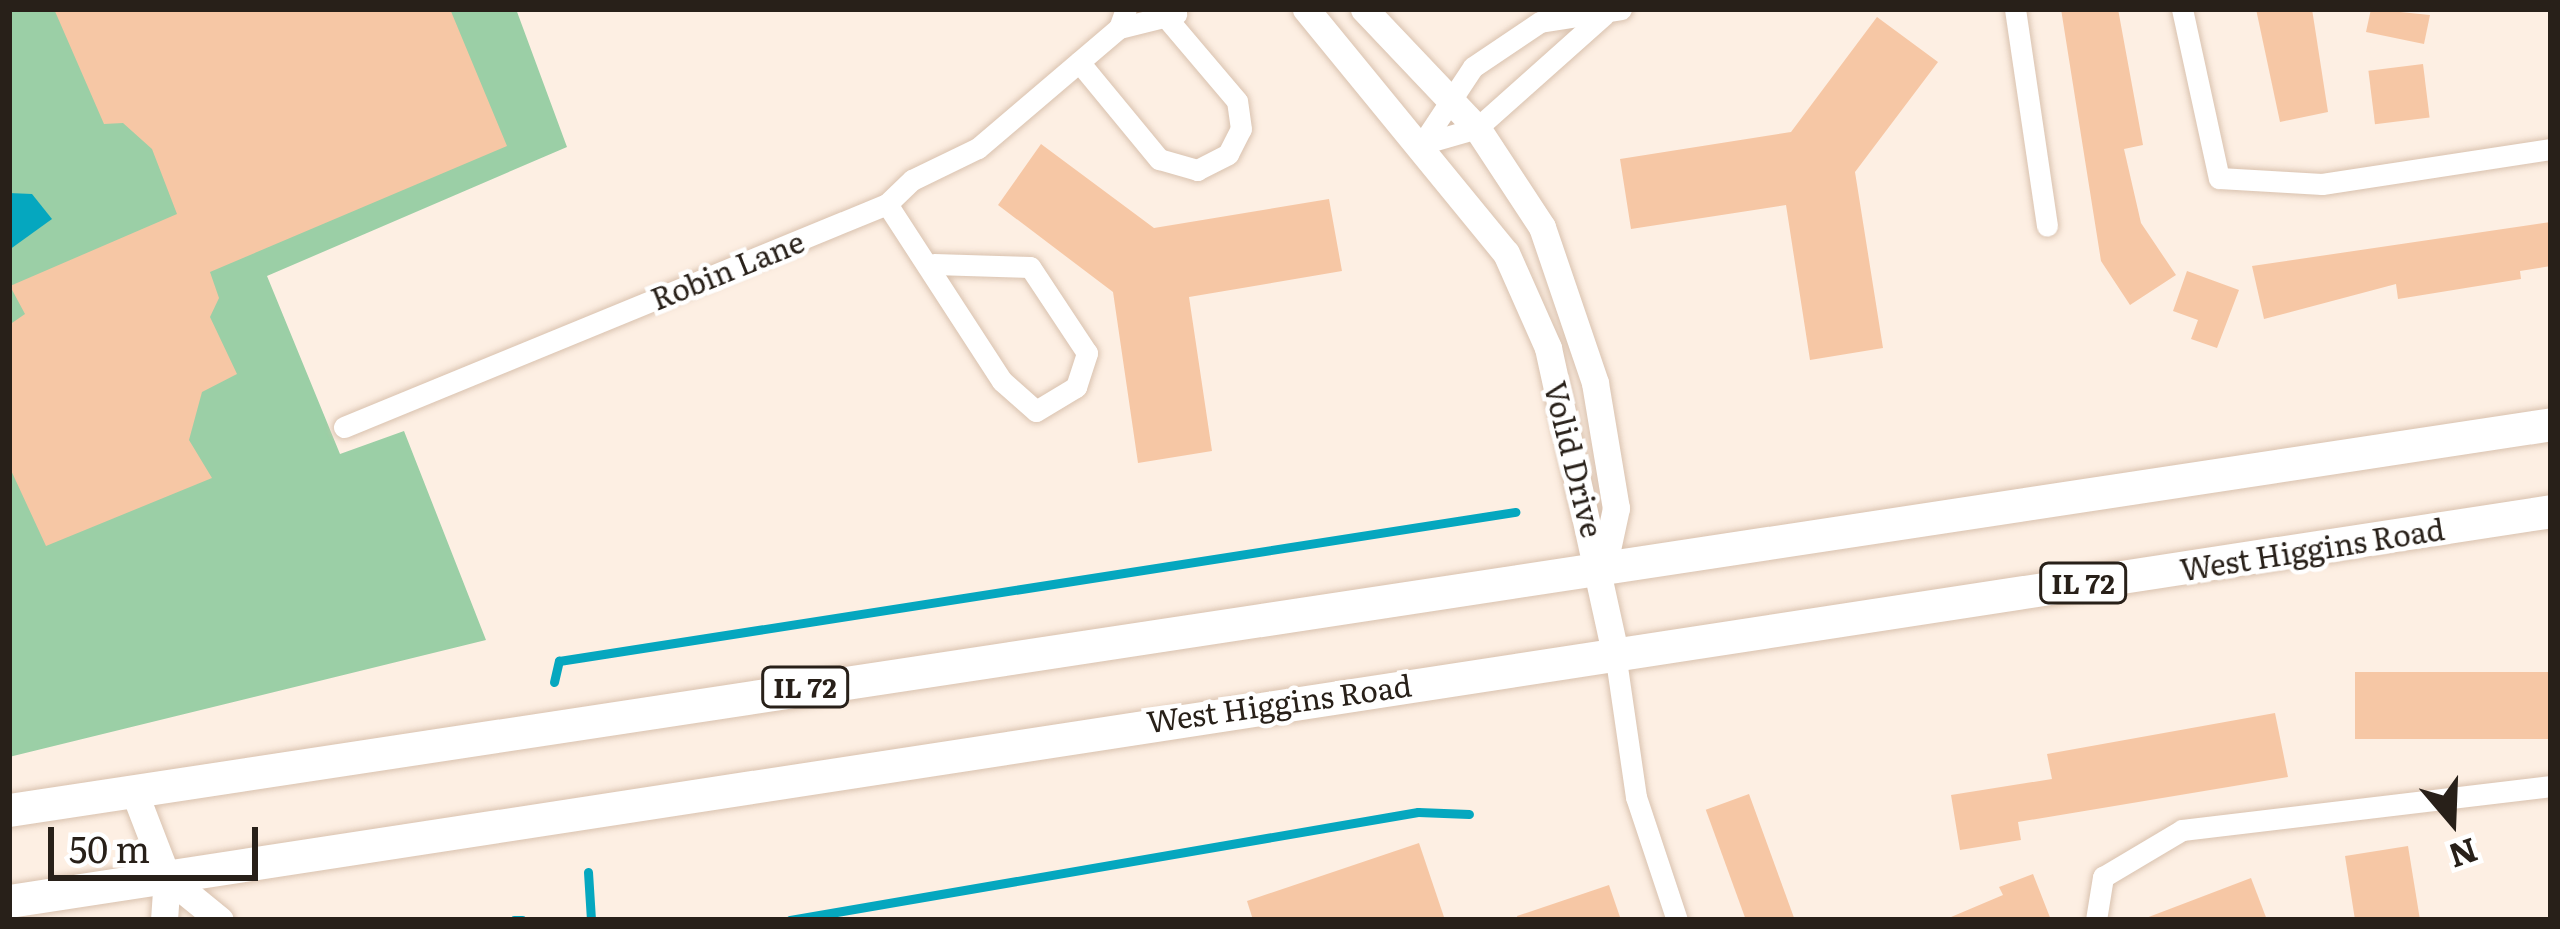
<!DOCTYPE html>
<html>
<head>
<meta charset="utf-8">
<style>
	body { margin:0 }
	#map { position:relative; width:2560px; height:929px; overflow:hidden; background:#fdefe3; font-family:Literata,serif }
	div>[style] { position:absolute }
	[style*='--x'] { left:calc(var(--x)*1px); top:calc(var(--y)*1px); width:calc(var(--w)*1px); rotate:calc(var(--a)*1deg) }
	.green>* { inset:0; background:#9bcfa6 }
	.water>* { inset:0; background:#05a7bf }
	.stream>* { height:9px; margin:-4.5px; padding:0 4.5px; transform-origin:4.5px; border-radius:4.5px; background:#05a7bf }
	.building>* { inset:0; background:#f6c7a5; transform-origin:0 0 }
	.roads { filter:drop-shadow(0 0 3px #d9c2af) drop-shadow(0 0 3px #d9c2af) }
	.minor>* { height:21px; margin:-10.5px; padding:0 10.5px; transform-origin:10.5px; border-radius:10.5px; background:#fff }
	.tertiary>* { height:27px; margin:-13.5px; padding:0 13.5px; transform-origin:13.5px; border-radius:13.5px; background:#fff }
	.primary>* { height:33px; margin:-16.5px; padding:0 16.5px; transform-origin:16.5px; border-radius:16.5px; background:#fff }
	span { translate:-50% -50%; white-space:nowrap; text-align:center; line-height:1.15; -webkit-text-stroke:9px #fff; paint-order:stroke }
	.shield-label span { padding:3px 9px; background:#fff; border:3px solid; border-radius:9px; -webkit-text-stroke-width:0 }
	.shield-label { font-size:27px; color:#282019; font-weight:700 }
	.street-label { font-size:30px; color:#282019 }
	.frame { position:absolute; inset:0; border:12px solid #282019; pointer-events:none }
	.north { position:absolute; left:2392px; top:761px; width:120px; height:120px; -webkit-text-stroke:9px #fff; paint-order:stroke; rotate:161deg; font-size:33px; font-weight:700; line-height:48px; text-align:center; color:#282019 }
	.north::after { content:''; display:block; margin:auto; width:42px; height:54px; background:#282019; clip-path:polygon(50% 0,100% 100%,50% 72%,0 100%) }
	.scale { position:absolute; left:48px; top:827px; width:210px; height:54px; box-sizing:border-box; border:6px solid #282019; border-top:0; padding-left:15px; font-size:36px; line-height:42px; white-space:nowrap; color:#282019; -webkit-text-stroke:9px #fff; paint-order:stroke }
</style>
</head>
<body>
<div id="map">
	<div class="green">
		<i style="clip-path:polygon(9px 9px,516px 9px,567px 147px,267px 276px,340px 454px,404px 431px,486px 640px,9px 757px)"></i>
	</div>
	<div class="water">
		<i style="clip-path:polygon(9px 193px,32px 194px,52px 219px,9px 250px)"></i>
	</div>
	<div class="stream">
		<i style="--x:554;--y:682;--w:22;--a:-77"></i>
		<i style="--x:559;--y:661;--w:968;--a:-8.86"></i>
		<i style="--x:588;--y:872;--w:48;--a:86.4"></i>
		<i style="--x:514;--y:920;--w:8;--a:0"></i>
		<i style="--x:790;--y:920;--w:637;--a:-9.76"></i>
		<i style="--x:1418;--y:812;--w:51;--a:2.2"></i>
	</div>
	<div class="building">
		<i style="clip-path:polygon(54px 9px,450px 9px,507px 146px,210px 272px,219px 298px,210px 317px,237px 374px,202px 392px,189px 440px,212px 478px,46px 546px,9px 466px,9px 325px,25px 314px,10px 286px,177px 214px,152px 149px,123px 123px,104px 124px)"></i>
		<i style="clip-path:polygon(2061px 9px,2118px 9px,2143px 145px,2124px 149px,2141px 223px,2176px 275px,2130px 305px,2101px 261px)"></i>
		<i style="clip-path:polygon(2256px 9px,2312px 9px,2328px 112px,2280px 122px)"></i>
		<i style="clip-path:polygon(2371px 9px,2430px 15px,2424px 44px,2366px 32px)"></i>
		<i style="clip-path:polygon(1877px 17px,1938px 62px,1855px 172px,1883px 348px,1810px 360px,1786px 205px,1631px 229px,1620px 159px,1791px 132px)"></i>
		<i style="left:2423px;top:64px;width:54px;height:55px;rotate:83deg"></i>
		<i style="clip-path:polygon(1041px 144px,1154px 228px,1329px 199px,1342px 271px,1189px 297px,1212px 451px,1138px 463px,1113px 292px,998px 205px)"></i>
		<i style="clip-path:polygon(2551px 222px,2551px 266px,2520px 271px,2521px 279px,2398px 299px,2396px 284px,2264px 319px,2252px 266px)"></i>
		<i style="clip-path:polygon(2187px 271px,2239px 290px,2217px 348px,2191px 339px,2198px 320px,2173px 311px)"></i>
		<i style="left:2551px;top:672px;width:67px;height:196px;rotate:90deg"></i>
		<i style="clip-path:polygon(2275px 713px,2288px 777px,2018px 822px,2021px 840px,1960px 850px,1951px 795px,2052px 779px,2047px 754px)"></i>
		<i style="left:1749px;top:794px;width:134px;height:46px;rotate:70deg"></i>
		<i style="clip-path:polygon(1419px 843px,1445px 920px,1253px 920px,1247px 901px)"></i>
		<i style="clip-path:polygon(2408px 846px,2420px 920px,2355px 920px,2345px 856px)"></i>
		<i style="clip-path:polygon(2033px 874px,2051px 920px,1944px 920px,2003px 895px,1999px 887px)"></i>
		<i style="clip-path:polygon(2251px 878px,2267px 920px,2146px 920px,2146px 918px)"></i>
		<i style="clip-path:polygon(1609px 885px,1621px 920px,1518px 920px,1517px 916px)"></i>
	</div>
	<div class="roads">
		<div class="minor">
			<i style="--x:2015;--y:9;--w:219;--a:81.6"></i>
			<i style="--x:2182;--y:9;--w:173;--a:77.7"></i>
			<i style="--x:2219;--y:178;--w:103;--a:3.3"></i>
			<i style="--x:2322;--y:184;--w:232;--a:-8.7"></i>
			<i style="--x:1119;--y:28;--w:59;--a:-13.8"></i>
			<i style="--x:1079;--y:62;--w:126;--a:50.5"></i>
			<i style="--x:1159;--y:159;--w:40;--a:16"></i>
			<i style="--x:1197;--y:170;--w:35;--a:-27"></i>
			<i style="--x:1228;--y:154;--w:28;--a:-63"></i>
			<i style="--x:1241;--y:129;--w:28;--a:-98"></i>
			<i style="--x:1237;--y:101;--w:121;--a:-130.3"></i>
			<i style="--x:1422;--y:144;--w:92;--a:-56.5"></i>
			<i style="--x:1473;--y:67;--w:81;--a:-33.9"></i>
			<i style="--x:1540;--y:22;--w:82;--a:-9.1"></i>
			<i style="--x:1422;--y:144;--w:57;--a:-16.2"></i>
			<i style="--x:1477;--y:128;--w:170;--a:-41.7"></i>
			<i style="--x:887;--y:204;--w:211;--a:57"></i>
			<i style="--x:1002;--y:381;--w:45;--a:41.4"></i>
			<i style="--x:1036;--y:411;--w:47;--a:-31"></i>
			<i style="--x:1076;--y:387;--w:36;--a:-72"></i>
			<i style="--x:1087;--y:353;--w:103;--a:-123.5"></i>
			<i style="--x:1030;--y:267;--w:96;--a:-178.2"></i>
			<i style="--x:344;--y:427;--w:587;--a:-22.33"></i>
			<i style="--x:887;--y:204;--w:35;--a:-44"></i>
			<i style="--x:912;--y:180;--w:73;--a:-25.9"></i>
			<i style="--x:978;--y:148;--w:185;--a:-40.4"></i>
			<i style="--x:1119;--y:28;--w:20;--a:-70"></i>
			<i style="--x:1615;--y:653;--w:146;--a:81.7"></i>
			<i style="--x:1636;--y:797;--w:130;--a:71.6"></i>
			<i style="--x:2096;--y:920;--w:44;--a:-80.8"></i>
			<i style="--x:2103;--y:877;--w:92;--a:-30.7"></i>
			<i style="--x:2182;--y:830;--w:372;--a:-6.8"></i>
		</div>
		<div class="tertiary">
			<i style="--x:1306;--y:9;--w:315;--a:50.7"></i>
			<i style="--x:1506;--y:253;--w:104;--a:66.1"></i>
			<i style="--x:1548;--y:348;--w:312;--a:77.6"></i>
			<i style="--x:1364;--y:9;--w:164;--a:46.5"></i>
			<i style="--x:1477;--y:128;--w:118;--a:56.7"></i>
			<i style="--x:1542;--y:227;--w:165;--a:71.2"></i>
			<i style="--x:1595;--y:383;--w:127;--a:80.5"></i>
			<i style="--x:1616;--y:508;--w:52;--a:102.2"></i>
			<i style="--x:135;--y:794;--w:89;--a:68.9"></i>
			<i style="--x:167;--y:877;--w:43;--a:94"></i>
			<i style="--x:167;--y:877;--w:68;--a:39.1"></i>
		</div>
		<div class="primary">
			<i style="--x:9;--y:810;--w:2571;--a:-8.63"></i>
			<i style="--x:9;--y:901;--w:2572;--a:-8.72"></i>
		</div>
	</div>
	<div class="shield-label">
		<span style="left:2083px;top:583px">IL 72</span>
		<span style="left:805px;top:687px">IL 72</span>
	</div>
	<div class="street-label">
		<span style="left:727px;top:269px;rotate:-22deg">Robin Lane</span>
		<span style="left:1575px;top:459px;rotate:76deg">Volid Drive</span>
		<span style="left:2312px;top:548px;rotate:-9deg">West Higgins Road</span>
		<span style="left:1279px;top:702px;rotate:-8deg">West Higgins Road</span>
	</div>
	<div class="frame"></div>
	<div class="north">N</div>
	<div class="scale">50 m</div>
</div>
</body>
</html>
